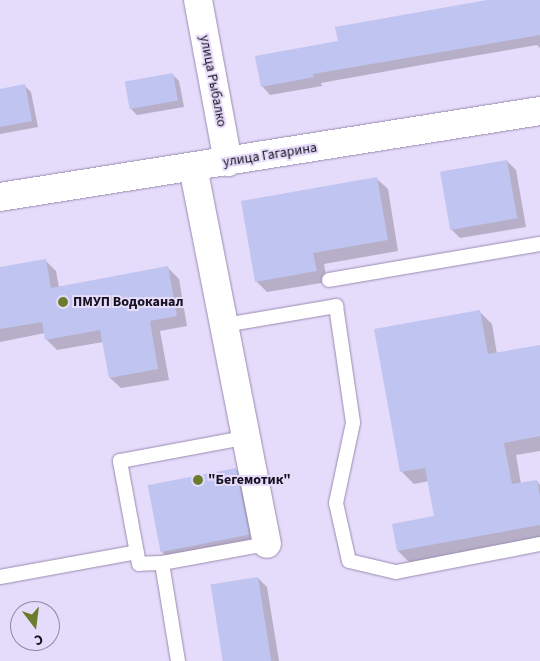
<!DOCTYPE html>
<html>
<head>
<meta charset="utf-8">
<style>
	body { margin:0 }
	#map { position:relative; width:540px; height:661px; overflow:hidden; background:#e5dbfa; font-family:"Source Sans 3",sans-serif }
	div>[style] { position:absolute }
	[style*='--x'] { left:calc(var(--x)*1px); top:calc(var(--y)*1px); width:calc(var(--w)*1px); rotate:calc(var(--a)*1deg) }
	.shadow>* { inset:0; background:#0003 }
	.building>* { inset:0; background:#c0c4f0; transform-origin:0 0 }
	.roads { filter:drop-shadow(0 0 1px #998cb1) drop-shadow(0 0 1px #998cb1) }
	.lane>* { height:14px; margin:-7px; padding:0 7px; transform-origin:7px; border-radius:7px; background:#fff }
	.street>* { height:28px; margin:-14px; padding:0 14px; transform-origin:14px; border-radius:14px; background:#fff }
	.secondary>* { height:28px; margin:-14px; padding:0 14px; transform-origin:14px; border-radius:14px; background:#fff }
	.dots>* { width:14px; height:14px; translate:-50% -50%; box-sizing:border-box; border:2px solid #e5dbfa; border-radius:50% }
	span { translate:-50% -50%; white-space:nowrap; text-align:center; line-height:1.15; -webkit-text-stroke:4px #e5dbfa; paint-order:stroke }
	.street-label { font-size:14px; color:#16111e }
	.poi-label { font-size:14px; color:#16111e; font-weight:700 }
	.left { translate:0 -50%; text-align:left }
	.north { position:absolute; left:10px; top:601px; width:50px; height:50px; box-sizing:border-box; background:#e5dbfa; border:1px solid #928aa2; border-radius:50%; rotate:165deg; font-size:14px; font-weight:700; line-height:20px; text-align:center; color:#16111e }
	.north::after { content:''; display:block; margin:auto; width:18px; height:22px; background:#6b7d2d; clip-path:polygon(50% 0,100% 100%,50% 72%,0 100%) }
</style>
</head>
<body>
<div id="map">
	<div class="shadow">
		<i style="clip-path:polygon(495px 0,540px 0,540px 48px,537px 45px,438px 62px,321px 83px,322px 86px,270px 95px,262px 86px,339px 42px)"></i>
		<i style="clip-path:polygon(173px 75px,179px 81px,184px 107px,137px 115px,131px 109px)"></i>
		<i style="clip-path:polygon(25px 86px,31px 92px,38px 127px,0 134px,0 90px)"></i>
		<i style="clip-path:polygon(507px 161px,516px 170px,526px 227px,460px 238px,451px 229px)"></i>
		<i style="clip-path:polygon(377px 179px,388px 189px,398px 251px,324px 264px,327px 282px,267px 292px,256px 281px)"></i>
		<i style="clip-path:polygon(45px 260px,56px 271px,59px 287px,168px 268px,179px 279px,187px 326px,160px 331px,169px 380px,121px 388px,110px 378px,103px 342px,57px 350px,46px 339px,45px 333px,0 342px,0 269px)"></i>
		<i style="clip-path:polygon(479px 311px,492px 324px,497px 354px,540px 346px,540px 451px,516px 455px,521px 484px,537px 481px,540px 485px,540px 539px,410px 563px,398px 551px,435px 517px,429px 481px,414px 484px,402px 472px)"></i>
		<i style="clip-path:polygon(236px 469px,245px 478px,258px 544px,169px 559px,160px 550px)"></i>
		<i style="clip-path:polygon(258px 578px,267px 587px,279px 661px,225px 661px)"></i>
	</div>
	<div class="building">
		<i style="clip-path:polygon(487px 0,540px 0,540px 35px,313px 74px,314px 77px,261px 87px,255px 56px,338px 41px,335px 27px)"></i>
		<i style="left:173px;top:73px;width:28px;height:49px;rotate:80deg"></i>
		<i style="clip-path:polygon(25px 84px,32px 121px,0 127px,0 89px)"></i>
		<i style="left:507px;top:160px;width:59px;height:68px;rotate:80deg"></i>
		<i style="clip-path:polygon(377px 177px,388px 240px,313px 253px,317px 271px,255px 282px,241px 201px)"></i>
		<i style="clip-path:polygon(46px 259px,51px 288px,168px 266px,177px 316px,150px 321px,158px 369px,109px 378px,100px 330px,45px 340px,42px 322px,0 329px,0 267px)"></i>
		<i style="clip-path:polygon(480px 310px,488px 354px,540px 345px,540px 436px,504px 443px,512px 484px,537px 480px,540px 496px,540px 525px,397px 551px,392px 524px,434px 516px,425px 468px,400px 472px,374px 329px)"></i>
		<i style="left:236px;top:468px;width:68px;height:90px;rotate:79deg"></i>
		<i style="left:258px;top:577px;width:85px;height:48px;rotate:81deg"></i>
	</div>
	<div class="roads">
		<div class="lane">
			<i style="--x:329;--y:280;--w:214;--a:-9.7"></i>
			<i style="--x:225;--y:325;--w:113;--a:-9.7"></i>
			<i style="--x:336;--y:306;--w:118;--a:81.7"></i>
			<i style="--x:353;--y:423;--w:82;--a:102"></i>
			<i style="--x:336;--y:503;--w:59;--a:77.4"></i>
			<i style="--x:349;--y:561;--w:48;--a:13.2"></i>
			<i style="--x:396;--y:572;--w:147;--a:-11"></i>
			<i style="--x:162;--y:563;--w:107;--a:-10.3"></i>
			<i style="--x:0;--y:577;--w:139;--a:-10.3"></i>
			<i style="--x:178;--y:661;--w:99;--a:-99.3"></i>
			<i style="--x:162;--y:563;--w:23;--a:178"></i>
			<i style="--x:139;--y:564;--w:105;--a:-100.5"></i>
			<i style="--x:120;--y:461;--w:130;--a:-10.6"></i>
		</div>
		<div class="street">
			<i style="--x:198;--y:0;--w:165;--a:79.5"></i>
			<i style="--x:193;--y:167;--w:384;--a:78.9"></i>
		</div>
		<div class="secondary">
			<i style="--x:0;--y:197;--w:547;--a:-9.05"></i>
		</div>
	</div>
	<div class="dots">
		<i style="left:63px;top:302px;background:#6b7d2d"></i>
		<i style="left:198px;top:480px;background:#6b7d2d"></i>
	</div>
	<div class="street-label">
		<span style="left:213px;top:81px;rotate:79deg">улица Рыбалко</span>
		<span style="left:270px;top:155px;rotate:-9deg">улица Гагарина</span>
	</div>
	<div class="poi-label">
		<span class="left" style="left:73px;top:302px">ПМУП Водоканал</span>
		<span class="left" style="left:208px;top:480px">"Бегемотик"</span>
	</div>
	<div class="north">С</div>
</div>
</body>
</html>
